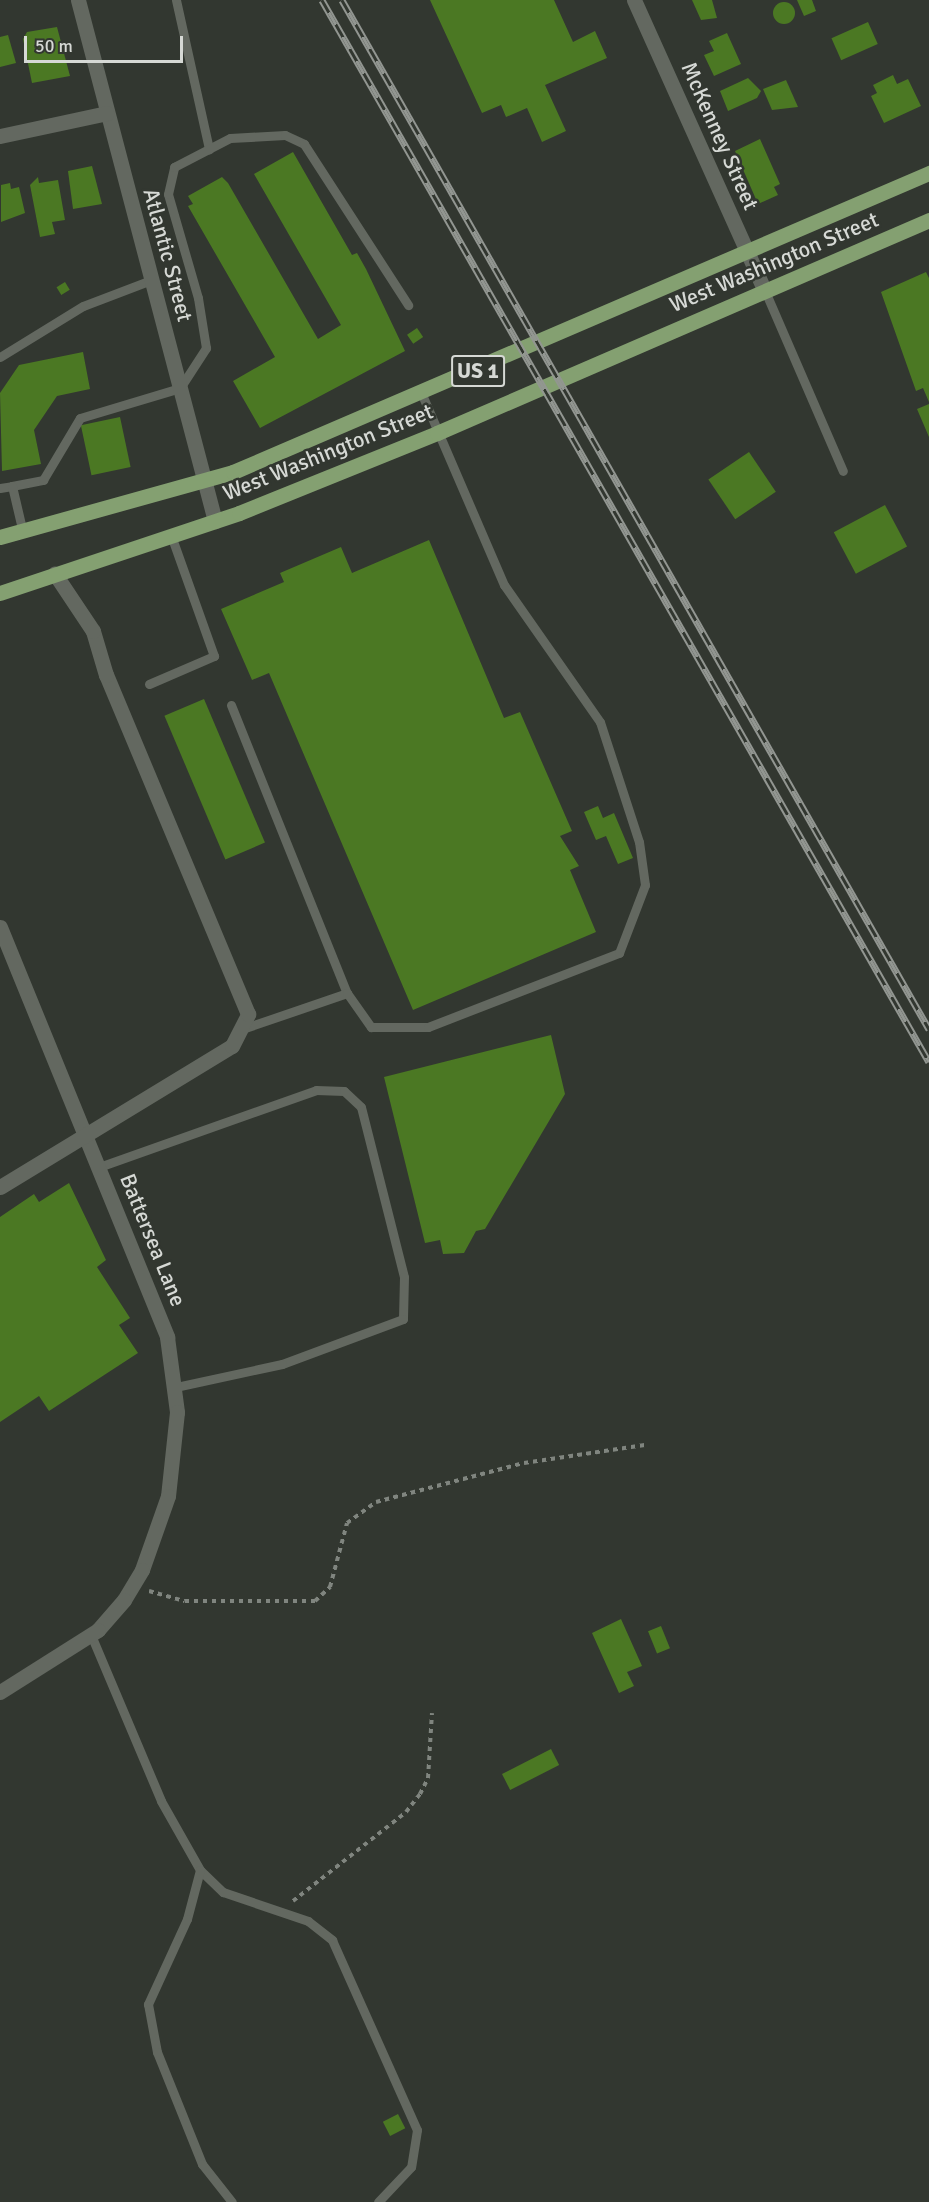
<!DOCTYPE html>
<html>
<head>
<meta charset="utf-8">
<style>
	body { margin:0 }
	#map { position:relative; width:929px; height:2202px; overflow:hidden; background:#323730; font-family:Signika,sans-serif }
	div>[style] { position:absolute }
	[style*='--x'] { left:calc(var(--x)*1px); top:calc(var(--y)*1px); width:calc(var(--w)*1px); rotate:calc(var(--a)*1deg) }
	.building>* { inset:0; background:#4b7823; transform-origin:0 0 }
	.round { border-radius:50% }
	.path>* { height:4px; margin-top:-2px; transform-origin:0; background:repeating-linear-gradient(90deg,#80857f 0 4.5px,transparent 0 9px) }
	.service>* { height:9px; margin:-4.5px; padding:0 4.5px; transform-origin:4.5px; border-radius:4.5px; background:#636860 }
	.minor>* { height:15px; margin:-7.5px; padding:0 7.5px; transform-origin:7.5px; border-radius:7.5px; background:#636860 }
	.primary>* { height:15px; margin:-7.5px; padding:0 7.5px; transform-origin:7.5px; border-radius:7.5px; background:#84a071 }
	.rail>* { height:7px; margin-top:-3.5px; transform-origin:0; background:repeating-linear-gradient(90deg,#323730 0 14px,#929691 0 28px); box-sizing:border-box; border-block:2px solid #929691 }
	span { translate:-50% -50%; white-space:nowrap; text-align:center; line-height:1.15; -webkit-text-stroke:5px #323730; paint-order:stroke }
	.shield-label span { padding:2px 4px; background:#323730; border:2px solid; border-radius:4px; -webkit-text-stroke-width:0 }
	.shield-label { font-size:21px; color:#d6d9d5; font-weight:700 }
	.street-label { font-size:22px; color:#d6d9d5 }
	.scale { position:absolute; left:24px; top:36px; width:159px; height:27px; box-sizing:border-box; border:3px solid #d6d9d5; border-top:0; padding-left:8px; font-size:18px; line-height:21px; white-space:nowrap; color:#d6d9d5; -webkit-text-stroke:4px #323730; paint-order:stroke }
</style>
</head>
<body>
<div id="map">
	<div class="building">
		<i style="clip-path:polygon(430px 0,554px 0,573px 42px,595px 31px,607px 58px,545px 85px,566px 131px,542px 142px,527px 108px,506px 117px,501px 105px,482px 113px)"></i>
		<i style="clip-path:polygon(692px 0,712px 0,717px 18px,701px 20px)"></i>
		<i style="clip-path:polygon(797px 0,812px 0,816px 11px,804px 16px)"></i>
		<i class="round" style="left:773px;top:2px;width:22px;height:22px"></i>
		<i style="left:868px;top:22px;width:24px;height:40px;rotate:66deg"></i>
		<i style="clip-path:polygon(57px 27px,70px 76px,32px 83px,23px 39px,27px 32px)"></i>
		<i style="clip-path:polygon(727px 33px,741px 64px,714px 76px,704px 55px,714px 51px,709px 41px)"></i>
		<i style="clip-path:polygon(8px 35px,16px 63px,0 67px,0 37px)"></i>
		<i style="clip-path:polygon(893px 75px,897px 84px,908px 79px,921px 106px,884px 123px,871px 96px,877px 93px,873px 85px)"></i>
		<i style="clip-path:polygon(748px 78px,761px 91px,757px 98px,728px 111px,720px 91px)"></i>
		<i style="clip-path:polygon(786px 80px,798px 107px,772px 110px,763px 89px)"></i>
		<i style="clip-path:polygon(760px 139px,780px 184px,774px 187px,778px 195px,758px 204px,735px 151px)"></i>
		<i style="clip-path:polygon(293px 152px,352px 255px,357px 253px,366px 269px,405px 351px,260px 428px,233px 381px,275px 357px,188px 206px,193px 204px,188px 196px,222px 177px,228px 183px,318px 339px,341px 325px,254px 174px)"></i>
		<i style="clip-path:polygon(92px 166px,102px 204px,73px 209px,68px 171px)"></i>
		<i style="clip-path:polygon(38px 177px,39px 183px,58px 180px,65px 220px,52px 222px,55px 234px,40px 237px,30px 185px)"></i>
		<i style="clip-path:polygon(10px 183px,11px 189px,19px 187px,25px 213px,1px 222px,1px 185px)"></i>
		<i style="clip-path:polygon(926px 272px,929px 278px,929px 402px,923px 388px,916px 391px,881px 292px)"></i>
		<i style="left:65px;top:282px;width:9px;height:10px;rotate:58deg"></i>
		<i style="left:417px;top:328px;width:11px;height:12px;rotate:56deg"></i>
		<i style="clip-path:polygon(83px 352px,90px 389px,57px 396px,34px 430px,41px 464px,2px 471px,0 393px,19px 365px)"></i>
		<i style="clip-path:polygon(929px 404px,929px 437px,917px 409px)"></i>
		<i style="left:120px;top:417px;width:51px;height:40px;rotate:78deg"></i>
		<i style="left:749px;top:452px;width:48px;height:49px;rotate:56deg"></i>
		<i style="left:885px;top:505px;width:47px;height:58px;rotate:62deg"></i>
		<i style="clip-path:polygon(429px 540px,504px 718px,520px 712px,572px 831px,560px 836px,579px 866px,570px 870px,596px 932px,413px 1010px,269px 673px,252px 680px,221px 609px,284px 582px,280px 573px,341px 547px,352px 573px)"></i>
		<i style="left:204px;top:699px;width:156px;height:43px;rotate:67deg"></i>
		<i style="clip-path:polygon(598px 806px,603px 818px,614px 813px,633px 858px,618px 864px,606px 836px,596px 840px,584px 812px)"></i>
		<i style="clip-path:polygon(551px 1035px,565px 1094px,485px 1229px,476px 1231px,464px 1253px,443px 1254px,440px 1240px,425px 1243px,384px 1077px)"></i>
		<i style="clip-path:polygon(69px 1183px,106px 1260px,97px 1267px,130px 1318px,119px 1325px,138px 1353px,49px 1411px,39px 1396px,0 1422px,0 1217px,34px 1194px,39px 1202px)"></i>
		<i style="clip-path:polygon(621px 1619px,642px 1666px,627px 1672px,634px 1686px,619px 1693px,592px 1633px)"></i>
		<i style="left:661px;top:1626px;width:24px;height:14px;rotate:68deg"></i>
		<i style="left:551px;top:1749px;width:18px;height:55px;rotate:63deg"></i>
		<i style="left:398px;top:2114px;width:16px;height:17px;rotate:63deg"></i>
	</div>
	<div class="path">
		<i style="--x:149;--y:1591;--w:37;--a:16"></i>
		<i style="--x:185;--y:1601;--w:130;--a:0"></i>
		<i style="--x:315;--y:1601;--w:21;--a:-43"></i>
		<i style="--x:330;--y:1587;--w:66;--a:-75.1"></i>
		<i style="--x:347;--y:1523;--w:36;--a:-36"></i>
		<i style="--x:376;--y:1502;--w:153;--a:-14.8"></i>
		<i style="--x:524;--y:1463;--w:122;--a:-8.5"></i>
		<i style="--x:293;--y:1901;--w:144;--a:-38.2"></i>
		<i style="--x:406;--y:1812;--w:23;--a:-52"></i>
		<i style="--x:420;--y:1794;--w:18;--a:-63"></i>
		<i style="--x:428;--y:1778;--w:65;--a:-86.5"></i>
	</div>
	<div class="service">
		<i style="--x:176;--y:0;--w:153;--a:77.5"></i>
		<i style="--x:765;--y:291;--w:196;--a:66.6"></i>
		<i style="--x:0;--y:357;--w:97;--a:-31.6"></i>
		<i style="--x:83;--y:306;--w:73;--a:-20.9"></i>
		<i style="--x:12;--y:486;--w:32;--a:-11"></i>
		<i style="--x:43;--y:480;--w:72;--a:-59.2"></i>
		<i style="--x:80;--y:418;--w:104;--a:-16.7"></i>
		<i style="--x:180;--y:388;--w:48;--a:-57"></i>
		<i style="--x:206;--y:348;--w:51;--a:-99.1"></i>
		<i style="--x:198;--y:298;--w:108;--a:-106.1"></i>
		<i style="--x:168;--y:194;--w:28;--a:-77"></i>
		<i style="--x:174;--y:167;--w:63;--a:-27.4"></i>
		<i style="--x:230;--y:138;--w:55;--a:-3.1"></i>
		<i style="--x:285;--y:135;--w:21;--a:25"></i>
		<i style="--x:304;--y:144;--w:192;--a:57.1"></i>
		<i style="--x:0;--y:488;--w:12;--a:-9"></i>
		<i style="--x:12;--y:486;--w:48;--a:76.8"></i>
		<i style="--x:149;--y:684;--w:71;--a:-23.3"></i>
		<i style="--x:214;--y:656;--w:128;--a:-109.6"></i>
		<i style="--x:231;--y:705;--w:310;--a:68.1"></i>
		<i style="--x:245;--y:1028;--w:108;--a:-18.9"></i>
		<i style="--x:347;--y:993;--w:42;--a:54.8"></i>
		<i style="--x:371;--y:1027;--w:57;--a:0"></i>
		<i style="--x:428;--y:1027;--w:205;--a:-21.2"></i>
		<i style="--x:619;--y:953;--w:73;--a:-69.1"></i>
		<i style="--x:645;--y:885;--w:43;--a:-97.9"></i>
		<i style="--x:639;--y:842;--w:126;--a:-108"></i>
		<i style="--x:600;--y:722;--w:167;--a:-125"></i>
		<i style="--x:504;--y:585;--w:207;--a:-113.3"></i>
		<i style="--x:99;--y:1167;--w:230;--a:-19.5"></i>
		<i style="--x:316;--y:1090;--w:28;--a:2"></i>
		<i style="--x:344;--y:1091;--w:23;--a:43"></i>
		<i style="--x:361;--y:1107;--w:175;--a:75.8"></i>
		<i style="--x:404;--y:1277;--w:42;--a:91.4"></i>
		<i style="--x:403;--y:1319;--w:129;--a:159.6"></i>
		<i style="--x:282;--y:1364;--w:108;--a:167.8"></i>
		<i style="--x:91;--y:1635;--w:180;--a:67.1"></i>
		<i style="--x:161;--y:1801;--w:79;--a:60.5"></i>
		<i style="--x:200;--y:1870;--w:32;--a:44"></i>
		<i style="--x:223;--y:1892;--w:90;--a:18.8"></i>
		<i style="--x:308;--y:1921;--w:31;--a:38"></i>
		<i style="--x:332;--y:1940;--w:208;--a:65.9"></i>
		<i style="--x:417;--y:2130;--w:37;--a:99"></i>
		<i style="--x:411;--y:2167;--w:48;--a:133.3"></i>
		<i style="--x:200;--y:1870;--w:51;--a:104.9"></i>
		<i style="--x:187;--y:1919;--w:94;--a:114.6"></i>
		<i style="--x:148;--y:2004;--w:49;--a:79.4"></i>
		<i style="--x:157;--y:2052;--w:121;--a:68.1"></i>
		<i style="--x:202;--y:2164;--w:48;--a:51.7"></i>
	</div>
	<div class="minor">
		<i style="--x:78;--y:0;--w:539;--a:75.27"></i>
		<i style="--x:634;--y:0;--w:319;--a:65.8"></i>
		<i style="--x:0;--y:136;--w:109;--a:-12.1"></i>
		<i style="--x:0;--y:927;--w:443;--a:67.8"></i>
		<i style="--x:167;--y:1337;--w:76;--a:82.4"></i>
		<i style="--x:177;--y:1412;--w:84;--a:96.1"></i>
		<i style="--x:168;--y:1496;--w:78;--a:109.4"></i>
		<i style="--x:142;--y:1570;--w:35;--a:121"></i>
		<i style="--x:124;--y:1600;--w:40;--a:131"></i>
		<i style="--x:98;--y:1630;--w:116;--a:147.7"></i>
		<i style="--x:0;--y:1187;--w:271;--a:-31.3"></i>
		<i style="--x:232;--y:1046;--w:36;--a:-63"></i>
		<i style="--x:248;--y:1014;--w:368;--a:-112.7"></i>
		<i style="--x:106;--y:675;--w:46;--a:-106.5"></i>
		<i style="--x:93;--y:631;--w:69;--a:-123.7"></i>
	</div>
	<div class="primary">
		<i style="--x:0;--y:537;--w:242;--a:-15.6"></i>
		<i style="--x:233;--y:472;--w:758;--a:-23.25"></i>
		<i style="--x:0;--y:593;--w:252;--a:-18.5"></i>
		<i style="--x:239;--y:513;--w:214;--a:-22"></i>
		<i style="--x:437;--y:433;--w:536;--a:-23.41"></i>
	</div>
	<div class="rail">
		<i style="--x:322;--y:0;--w:1223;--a:60.25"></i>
		<i style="--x:342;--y:0;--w:1185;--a:60.3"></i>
	</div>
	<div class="shield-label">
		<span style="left:478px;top:371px">US 1</span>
	</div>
	<div class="street-label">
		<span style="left:720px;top:136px;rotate:66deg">McKenney Street</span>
		<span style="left:168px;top:255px;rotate:75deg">Atlantic Street</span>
		<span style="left:774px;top:262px;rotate:-23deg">West Washington Street</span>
		<span style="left:328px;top:452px;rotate:-22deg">West Washington Street</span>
		<span style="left:153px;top:1240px;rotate:68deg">Battersea Lane</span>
	</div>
	<div class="scale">50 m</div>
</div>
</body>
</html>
